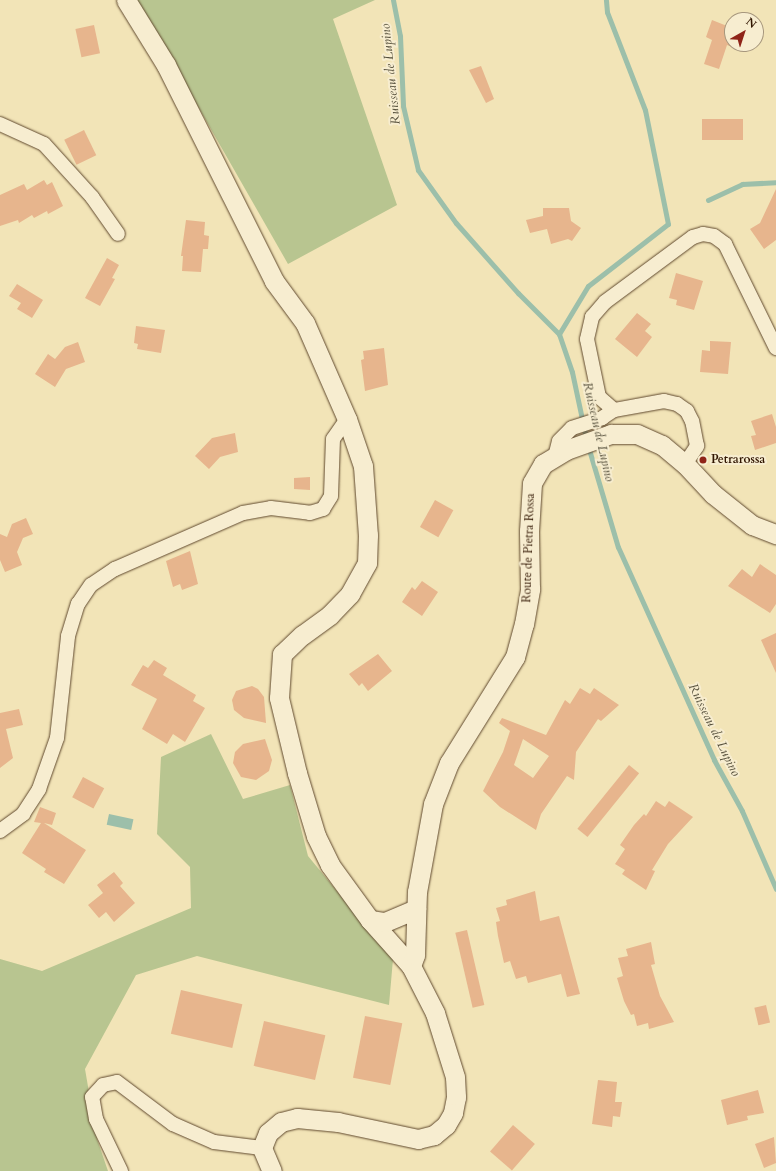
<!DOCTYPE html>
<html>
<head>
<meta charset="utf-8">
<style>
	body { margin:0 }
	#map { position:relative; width:776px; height:1171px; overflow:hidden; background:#f2e4b7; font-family:Cardo,serif }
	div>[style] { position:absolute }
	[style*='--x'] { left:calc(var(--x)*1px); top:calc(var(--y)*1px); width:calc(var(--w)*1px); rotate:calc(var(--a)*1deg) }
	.green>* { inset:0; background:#b8c590 }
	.water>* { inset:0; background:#9cbfaa; transform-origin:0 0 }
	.stream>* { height:5px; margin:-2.5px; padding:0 2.5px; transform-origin:2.5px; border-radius:2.5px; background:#9cbfaa }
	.building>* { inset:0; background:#e7b58d; transform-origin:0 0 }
	.roads { filter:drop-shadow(0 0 1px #60492e) drop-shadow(0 0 1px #60492e) }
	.street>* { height:14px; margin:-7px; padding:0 7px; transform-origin:7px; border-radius:7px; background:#f7edd0 }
	.secondary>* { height:19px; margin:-9.5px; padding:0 9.5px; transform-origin:9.5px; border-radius:9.5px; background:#f7edd0 }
	.dots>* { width:11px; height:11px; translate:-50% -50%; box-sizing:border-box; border:2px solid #f7edd0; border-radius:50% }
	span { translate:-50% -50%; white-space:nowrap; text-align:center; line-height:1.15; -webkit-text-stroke:4px #f7edd0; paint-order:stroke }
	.poi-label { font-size:12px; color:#301500; font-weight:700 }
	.left { translate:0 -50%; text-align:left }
	.street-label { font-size:12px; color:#301500 }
	.water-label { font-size:13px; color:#56503c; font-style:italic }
	.north { position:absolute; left:724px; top:12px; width:40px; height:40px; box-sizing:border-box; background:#f7edd0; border:1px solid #a7977d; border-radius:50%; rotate:39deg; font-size:11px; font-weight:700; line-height:16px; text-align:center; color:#301500 }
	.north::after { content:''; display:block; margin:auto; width:14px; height:18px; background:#8f2418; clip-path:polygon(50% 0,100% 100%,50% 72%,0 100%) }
</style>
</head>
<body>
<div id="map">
	<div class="green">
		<i style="clip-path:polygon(137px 0,375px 0,333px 19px,397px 205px,288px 264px)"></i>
		<i style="clip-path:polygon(211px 734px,243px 799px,290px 785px,308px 856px,393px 959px,389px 1005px,197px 956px,136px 975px,85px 1069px,97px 1139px,108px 1171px,0 1171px,0 959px,42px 971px,191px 908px,190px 867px,157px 834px,161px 757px)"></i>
	</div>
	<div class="water">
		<i style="left:109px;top:814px;width:25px;height:11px;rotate:12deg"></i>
	</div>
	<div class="stream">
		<i style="--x:393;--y:0;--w:37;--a:79"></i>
		<i style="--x:400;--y:36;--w:70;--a:87.5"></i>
		<i style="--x:403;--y:106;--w:66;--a:76.8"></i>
		<i style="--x:418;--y:170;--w:65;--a:54.4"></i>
		<i style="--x:456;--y:223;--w:94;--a:48.5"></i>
		<i style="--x:518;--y:293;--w:58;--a:45"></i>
		<i style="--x:559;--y:334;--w:40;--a:71.1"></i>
		<i style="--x:572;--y:372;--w:67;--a:78"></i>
		<i style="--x:708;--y:200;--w:38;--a:-25"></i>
		<i style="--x:742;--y:184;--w:34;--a:-3"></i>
		<i style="--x:559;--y:334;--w:56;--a:-58.9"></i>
		<i style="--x:588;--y:286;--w:101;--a:-37.8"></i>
		<i style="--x:668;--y:224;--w:116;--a:-101.4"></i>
		<i style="--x:645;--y:110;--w:105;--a:-111.2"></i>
		<i style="--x:607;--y:12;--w:12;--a:-95"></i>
		<i style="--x:588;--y:446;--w:105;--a:73.5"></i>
		<i style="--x:618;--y:547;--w:234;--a:65.7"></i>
		<i style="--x:714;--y:760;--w:58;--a:61.2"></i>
		<i style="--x:742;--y:811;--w:85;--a:66.4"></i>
	</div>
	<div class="building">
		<i style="clip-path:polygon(712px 20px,732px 28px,732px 47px,727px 45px,719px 69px,704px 64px,712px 40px,706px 37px)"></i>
		<i style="left:94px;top:25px;width:29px;height:19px;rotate:78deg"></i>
		<i style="clip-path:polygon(481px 66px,494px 99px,486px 103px,469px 70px)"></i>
		<i style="left:743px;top:119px;width:21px;height:41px;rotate:90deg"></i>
		<i style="left:84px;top:130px;width:28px;height:22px;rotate:64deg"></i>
		<i style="clip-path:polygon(44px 180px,47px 185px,52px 182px,63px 206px,48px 214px,47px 211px,34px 218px,32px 215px,19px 223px,18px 220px,0 226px,0 195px,24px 184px,27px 190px)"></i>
		<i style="clip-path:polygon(776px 189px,776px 240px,764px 249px,750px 229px,760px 223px)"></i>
		<i style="clip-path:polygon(543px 208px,569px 208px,571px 221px,581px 228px,572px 241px,568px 239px,551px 244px,547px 229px,530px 233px,526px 220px,543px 216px)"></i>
		<i style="clip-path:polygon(186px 220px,205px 222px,204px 235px,209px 236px,208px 249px,203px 249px,201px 272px,182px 271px,183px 256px,181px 256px)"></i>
		<i style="clip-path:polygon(107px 258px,119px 265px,112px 278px,115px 279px,100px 306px,85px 298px)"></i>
		<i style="clip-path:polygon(676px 273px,703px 281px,694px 310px,676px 305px,677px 300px,669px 298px)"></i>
		<i style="clip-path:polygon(17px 284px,43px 300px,32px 318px,17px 309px,21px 303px,9px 296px)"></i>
		<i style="clip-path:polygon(637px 313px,651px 324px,645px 331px,652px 337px,637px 357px,615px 339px)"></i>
		<i style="clip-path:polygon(136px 326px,165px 330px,161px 353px,137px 349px,138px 344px,134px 343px)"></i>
		<i style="clip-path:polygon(710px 341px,731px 342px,728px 374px,700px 372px,702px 350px,710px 351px)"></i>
		<i style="clip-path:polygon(78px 342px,85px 362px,66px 369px,55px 387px,35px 374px,48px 354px,55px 359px,65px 347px)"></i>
		<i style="clip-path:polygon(384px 348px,388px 385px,365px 391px,361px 360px,364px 359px,363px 351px)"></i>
		<i style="clip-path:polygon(772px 414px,776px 427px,776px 443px,755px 450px,751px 436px,756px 435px,751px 421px)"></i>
		<i style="clip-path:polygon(235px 433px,238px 452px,220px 457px,209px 469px,195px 456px,212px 438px)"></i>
		<i style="clip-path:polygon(310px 477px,310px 490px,294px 489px,294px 478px)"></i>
		<i style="left:435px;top:500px;width:21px;height:31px;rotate:29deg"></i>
		<i style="clip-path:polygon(26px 518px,33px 534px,23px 538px,17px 552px,22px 565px,5px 572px,0 560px,0 534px,7px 537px,12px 524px)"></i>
		<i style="clip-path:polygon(190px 551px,198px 584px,182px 590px,180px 584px,173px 587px,166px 561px)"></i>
		<i style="clip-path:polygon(760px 564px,776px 575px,776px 604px,770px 613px,728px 586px,742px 569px,752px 577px)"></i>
		<i style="clip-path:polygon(422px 581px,438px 592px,422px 616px,402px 602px,412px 587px,415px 590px)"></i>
		<i style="clip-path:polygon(776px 633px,776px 673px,761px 640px)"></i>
		<i style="clip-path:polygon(378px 654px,392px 671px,368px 691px,362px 683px,359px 686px,349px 674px)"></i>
		<i style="clip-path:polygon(154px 660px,167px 668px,163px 675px,196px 695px,193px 701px,205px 708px,185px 742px,173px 734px,167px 744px,142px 729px,157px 699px,131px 685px,143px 665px,148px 668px)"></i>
		<i style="clip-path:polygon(252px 686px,258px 689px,264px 697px,266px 723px,244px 718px,234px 710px,232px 700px,236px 691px)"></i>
		<i style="clip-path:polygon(evenodd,580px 688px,590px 694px,594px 688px,619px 705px,601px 721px,598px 719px,576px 752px,574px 780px,567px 776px,541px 814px,536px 830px,500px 807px,483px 791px,503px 752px,510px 731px,499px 723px,502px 718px,546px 735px,565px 700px,570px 704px,580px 688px,523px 739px,549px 756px,533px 778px,514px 765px,523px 739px)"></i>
		<i style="clip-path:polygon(19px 709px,23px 725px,6px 729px,13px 758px,0 768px,0 713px)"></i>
		<i style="clip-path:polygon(265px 739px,272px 760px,269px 771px,256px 780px,241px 777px,233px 763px,235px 752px,243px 744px)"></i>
		<i style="left:629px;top:765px;width:13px;height:82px;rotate:39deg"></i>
		<i style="left:83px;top:777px;width:24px;height:23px;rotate:28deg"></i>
		<i style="clip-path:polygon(656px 801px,665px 807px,669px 801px,693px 817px,668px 844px,652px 870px,655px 871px,646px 890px,622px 874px,625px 870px,615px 864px,625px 849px,620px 845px,634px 825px,644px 814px,646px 816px)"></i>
		<i style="clip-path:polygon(40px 807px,56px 813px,52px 825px,44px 823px,86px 850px,64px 884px,44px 872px,46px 869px,22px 853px,41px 823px,34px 822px)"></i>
		<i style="clip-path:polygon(114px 872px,123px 883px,120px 886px,135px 903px,114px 922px,106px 912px,99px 918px,88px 905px,103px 893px,97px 885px)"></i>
		<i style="clip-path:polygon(535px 891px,540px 921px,559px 916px,580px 994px,567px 997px,561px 974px,528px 983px,526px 976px,516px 979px,510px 961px,504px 963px,498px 936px,496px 922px,500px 921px,496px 908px,507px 905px,506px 900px)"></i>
		<i style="left:467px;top:930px;width:77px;height:12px;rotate:77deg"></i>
		<i style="clip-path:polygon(651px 942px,655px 964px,651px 965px,660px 996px,674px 1022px,649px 1029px,648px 1023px,637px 1026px,634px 1014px,631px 1015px,624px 1001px,617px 978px,623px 976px,618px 958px,628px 956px,626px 949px)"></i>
		<i style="left:181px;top:990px;width:63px;height:45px;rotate:13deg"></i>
		<i style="left:766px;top:1005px;width:18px;height:12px;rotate:77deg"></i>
		<i style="left:365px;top:1016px;width:38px;height:63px;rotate:11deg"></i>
		<i style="left:264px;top:1021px;width:63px;height:46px;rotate:13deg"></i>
		<i style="clip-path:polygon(598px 1080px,617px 1082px,615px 1102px,622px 1102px,620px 1117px,613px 1116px,612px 1127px,592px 1124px)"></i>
		<i style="clip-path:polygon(758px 1090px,764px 1113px,747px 1116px,748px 1120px,727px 1125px,721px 1100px)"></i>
		<i style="left:513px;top:1125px;width:29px;height:35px;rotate:41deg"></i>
		<i style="clip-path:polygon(774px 1137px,776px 1163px,764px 1168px,755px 1144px)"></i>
	</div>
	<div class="roads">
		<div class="street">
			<i style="--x:0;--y:124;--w:48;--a:24.4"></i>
			<i style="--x:44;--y:144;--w:72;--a:47.8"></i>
			<i style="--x:92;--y:197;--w:45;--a:54.9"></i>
			<i style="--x:555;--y:457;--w:16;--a:-76"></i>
			<i style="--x:559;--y:441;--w:18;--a:-45"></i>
			<i style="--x:572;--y:428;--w:32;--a:-18"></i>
			<i style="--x:602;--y:418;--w:14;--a:-34"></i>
			<i style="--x:685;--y:464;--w:22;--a:-56"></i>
			<i style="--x:697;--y:446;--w:25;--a:-101"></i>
			<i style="--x:692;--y:421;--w:11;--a:-117"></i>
			<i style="--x:687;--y:411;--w:12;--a:-145"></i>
			<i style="--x:677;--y:404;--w:13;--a:-167"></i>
			<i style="--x:664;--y:401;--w:51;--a:169.8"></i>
			<i style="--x:614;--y:410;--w:20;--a:-139"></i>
			<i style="--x:599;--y:397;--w:59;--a:-101.7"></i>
			<i style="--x:587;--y:339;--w:23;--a:-77"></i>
			<i style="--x:592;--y:317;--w:20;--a:-49"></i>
			<i style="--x:605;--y:302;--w:109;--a:-36.5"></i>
			<i style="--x:693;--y:237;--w:10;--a:-17"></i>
			<i style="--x:703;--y:234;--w:11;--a:10"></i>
			<i style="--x:714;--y:236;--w:14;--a:36"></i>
			<i style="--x:725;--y:244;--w:116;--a:63.9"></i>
			<i style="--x:0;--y:831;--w:29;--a:-36"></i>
			<i style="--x:23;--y:814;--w:30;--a:-57"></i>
			<i style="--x:39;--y:789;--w:54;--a:-70.6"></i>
			<i style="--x:57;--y:738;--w:103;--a:-83.8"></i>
			<i style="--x:68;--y:636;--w:34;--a:-73"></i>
			<i style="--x:78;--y:604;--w:23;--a:-56"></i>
			<i style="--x:91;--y:585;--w:29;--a:-34"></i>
			<i style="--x:115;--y:569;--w:140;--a:-23.6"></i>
			<i style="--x:243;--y:513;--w:28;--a:-10"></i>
			<i style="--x:271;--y:508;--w:39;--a:7"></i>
			<i style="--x:310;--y:513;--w:14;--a:-17"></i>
			<i style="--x:323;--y:509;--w:15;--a:-58"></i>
			<i style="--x:331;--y:496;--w:57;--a:-88"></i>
			<i style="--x:333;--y:439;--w:24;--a:-55"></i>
			<i style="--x:121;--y:1171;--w:58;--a:-115.7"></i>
			<i style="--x:96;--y:1119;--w:22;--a:-100"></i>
			<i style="--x:92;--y:1097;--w:16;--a:-47"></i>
			<i style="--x:103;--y:1085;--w:14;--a:-12"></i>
			<i style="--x:117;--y:1082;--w:70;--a:36.9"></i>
			<i style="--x:173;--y:1124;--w:45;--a:23.7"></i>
			<i style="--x:214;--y:1142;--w:48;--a:7.1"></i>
		</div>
		<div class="secondary">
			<i style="--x:126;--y:0;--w:76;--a:58.4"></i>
			<i style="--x:166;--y:65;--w:241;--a:63.4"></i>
			<i style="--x:274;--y:281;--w:52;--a:53.6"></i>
			<i style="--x:305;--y:323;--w:105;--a:66.4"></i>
			<i style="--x:347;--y:419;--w:50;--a:71.2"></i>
			<i style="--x:363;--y:466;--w:69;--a:85.9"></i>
			<i style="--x:368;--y:535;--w:28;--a:92"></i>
			<i style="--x:367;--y:563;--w:35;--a:119"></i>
			<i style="--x:350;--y:594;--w:29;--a:134"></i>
			<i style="--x:330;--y:615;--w:34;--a:144"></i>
			<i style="--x:302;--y:635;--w:28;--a:136"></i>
			<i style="--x:282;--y:654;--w:44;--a:93.9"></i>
			<i style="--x:279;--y:698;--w:77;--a:76.5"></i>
			<i style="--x:297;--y:773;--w:66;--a:73.2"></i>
			<i style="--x:316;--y:836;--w:32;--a:64"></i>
			<i style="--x:330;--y:865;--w:68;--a:54"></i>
			<i style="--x:370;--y:920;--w:62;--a:48.3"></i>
			<i style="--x:411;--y:966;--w:53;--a:62.9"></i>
			<i style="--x:435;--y:1013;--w:67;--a:72.6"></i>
			<i style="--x:455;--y:1077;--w:20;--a:87"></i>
			<i style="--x:456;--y:1097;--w:16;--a:101"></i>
			<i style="--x:453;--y:1113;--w:14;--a:120"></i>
			<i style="--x:446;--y:1125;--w:16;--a:140"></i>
			<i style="--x:434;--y:1135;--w:16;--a:166"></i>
			<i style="--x:418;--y:1139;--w:82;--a:-168"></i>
			<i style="--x:338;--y:1122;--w:41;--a:-174.4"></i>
			<i style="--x:297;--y:1118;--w:16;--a:166"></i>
			<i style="--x:281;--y:1122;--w:17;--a:140"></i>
			<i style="--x:268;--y:1133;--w:16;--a:112"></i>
			<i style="--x:262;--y:1148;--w:25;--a:67"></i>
			<i style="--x:370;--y:920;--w:15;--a:8"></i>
			<i style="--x:385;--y:922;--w:34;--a:-23"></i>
			<i style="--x:411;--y:966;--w:12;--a:-70"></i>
			<i style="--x:415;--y:955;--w:63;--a:-88.2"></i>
			<i style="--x:417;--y:892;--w:89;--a:-79.7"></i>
			<i style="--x:433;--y:804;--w:44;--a:-68.7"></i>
			<i style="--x:449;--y:763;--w:125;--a:-58.1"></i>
			<i style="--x:515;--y:657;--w:34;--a:-75"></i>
			<i style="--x:524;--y:624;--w:36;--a:-80"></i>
			<i style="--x:530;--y:589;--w:58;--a:-91"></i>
			<i style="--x:529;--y:531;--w:48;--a:-86.4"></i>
			<i style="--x:532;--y:483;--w:22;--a:-60"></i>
			<i style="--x:543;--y:464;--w:27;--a:-31"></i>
			<i style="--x:566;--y:450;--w:48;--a:-19.6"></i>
			<i style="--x:611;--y:434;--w:26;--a:0"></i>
			<i style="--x:637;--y:434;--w:27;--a:24"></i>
			<i style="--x:662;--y:445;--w:30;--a:40"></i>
			<i style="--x:685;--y:464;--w:41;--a:47"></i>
			<i style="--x:713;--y:494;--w:50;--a:38.5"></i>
			<i style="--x:752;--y:525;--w:26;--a:21"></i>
		</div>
	</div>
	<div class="dots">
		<i style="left:703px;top:460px;background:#8f2418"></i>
	</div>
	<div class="poi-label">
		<span class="left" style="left:711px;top:460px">Petrarossa</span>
	</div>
	<div class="street-label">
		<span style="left:529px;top:548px;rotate:-88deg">Route de Pietra Rossa</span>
	</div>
	<div class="water-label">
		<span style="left:391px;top:74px;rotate:-96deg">Ruisseau de Lupino</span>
		<span style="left:598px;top:432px;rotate:77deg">Ruisseau de Lupino</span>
		<span style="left:714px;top:730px;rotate:64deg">Ruisseau de Lupino</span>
	</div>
	<div class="north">N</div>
</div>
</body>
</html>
